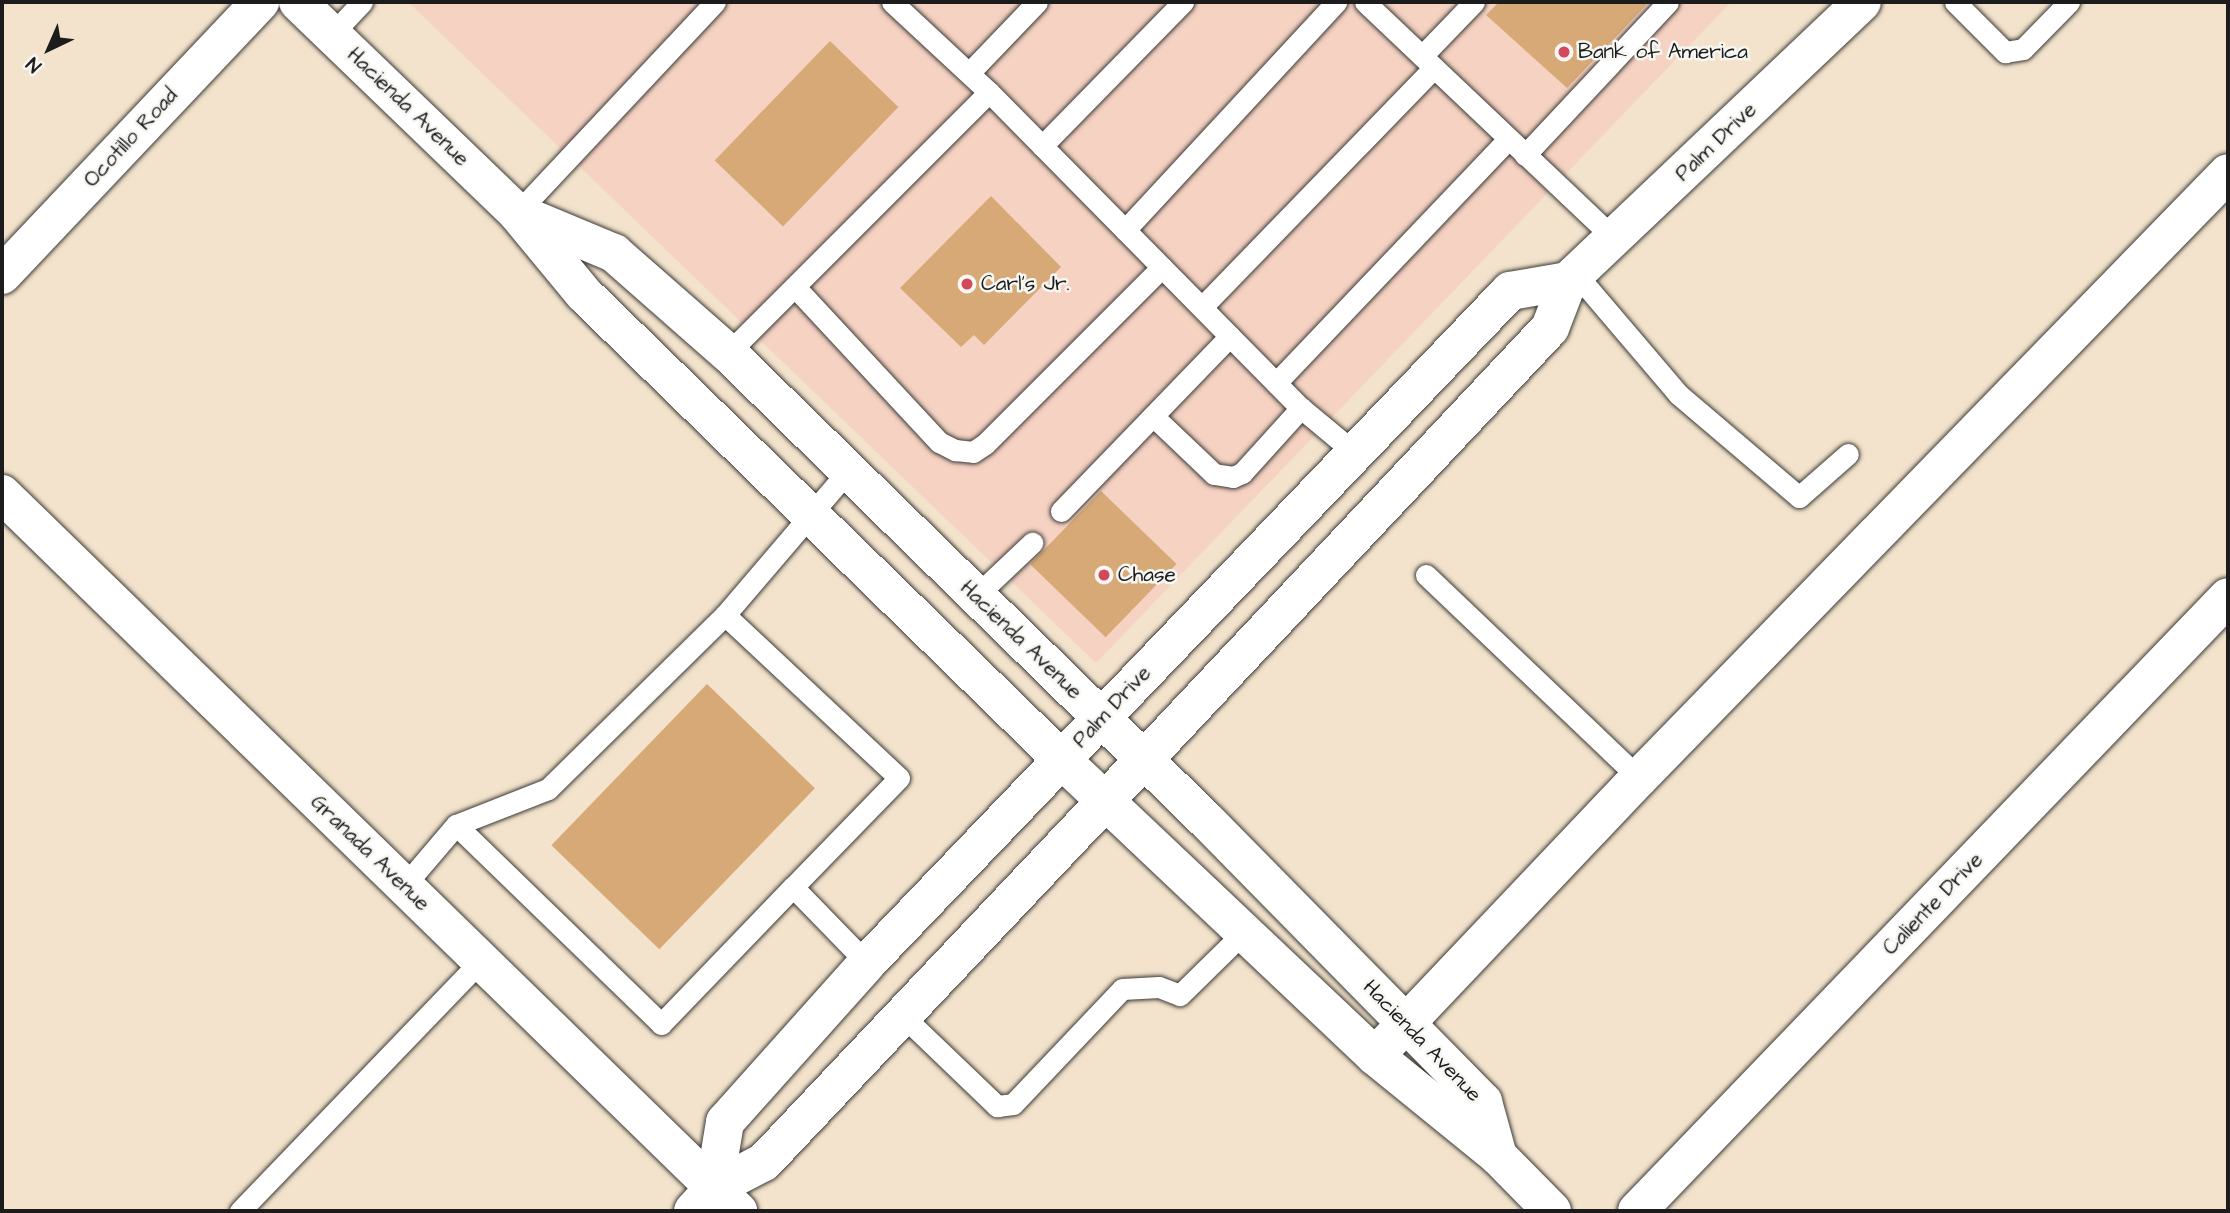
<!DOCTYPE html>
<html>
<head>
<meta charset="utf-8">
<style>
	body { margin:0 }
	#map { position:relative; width:2230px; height:1213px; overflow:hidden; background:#f3e3cc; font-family:"Architects Daughter",sans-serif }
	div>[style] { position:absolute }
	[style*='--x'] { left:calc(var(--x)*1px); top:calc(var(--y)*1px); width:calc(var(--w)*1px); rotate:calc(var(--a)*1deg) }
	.built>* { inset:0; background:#f5d2c2 }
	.building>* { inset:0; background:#d7a977; transform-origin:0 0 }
	.roads { filter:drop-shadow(0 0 2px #3c3a36) drop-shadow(0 0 2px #3c3a36) }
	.service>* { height:21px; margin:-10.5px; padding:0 10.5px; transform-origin:10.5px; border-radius:10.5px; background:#fff }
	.minor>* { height:38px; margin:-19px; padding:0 19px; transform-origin:19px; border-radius:19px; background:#fff }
	.tertiary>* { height:38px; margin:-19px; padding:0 19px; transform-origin:19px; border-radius:19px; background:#fff }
	.secondary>* { height:38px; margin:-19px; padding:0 19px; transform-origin:19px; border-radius:19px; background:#fff }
	.dots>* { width:19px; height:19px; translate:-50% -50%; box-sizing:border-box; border:4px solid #f6f6f2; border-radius:50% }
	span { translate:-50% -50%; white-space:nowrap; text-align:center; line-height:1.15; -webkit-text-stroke:5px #f6f6f2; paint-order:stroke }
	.poi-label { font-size:21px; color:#1c1c1c }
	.left { translate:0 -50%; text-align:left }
	.street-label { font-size:21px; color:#1c1c1c }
	.frame { position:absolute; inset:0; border:4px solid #1c1c1c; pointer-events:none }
	.north { position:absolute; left:14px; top:14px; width:70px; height:70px; -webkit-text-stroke:5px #f6f6f2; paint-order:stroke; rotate:224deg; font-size:19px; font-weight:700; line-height:28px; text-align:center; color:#1c1c1c }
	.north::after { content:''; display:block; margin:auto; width:24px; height:32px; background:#1c1c1c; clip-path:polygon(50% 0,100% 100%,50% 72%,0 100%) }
</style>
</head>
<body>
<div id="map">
	<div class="built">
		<i style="clip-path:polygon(408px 2px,1731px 2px,1096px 663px)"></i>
	</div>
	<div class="building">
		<i style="clip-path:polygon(1499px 2px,1649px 2px,1567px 88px,1486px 15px)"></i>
		<i style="left:830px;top:41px;width:95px;height:166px;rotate:44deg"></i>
		<i style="clip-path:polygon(991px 196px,1061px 267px,984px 345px,974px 335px,961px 347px,900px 288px)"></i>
		<i style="left:1101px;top:491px;width:105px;height:102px;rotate:44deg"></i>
		<i style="left:707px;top:684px;width:150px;height:224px;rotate:44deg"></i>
	</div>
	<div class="roads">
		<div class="service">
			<i style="--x:892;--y:2;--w:132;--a:42.9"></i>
			<i style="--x:1365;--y:2;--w:344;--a:43.5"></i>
			<i style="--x:1955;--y:2;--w:71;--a:45"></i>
			<i style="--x:2005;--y:52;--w:18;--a:-9"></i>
			<i style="--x:2023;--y:49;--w:66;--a:-45.6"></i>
			<i style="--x:332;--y:34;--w:44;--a:-46.8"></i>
			<i style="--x:1422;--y:56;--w:75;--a:-46.1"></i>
			<i style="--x:969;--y:73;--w:98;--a:-46.2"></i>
			<i style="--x:1042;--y:146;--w:202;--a:-45.6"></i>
			<i style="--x:1525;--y:155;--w:209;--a:-46.9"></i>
			<i style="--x:517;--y:213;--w:289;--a:-46.8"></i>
			<i style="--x:1125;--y:230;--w:311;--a:-47.2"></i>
			<i style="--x:1576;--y:274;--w:157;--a:49.6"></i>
			<i style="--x:1678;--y:394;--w:159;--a:40.4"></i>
			<i style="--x:1799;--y:497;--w:65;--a:-41.3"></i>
			<i style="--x:795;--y:287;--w:212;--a:47.1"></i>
			<i style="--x:939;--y:442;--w:18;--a:27"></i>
			<i style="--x:955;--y:450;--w:18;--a:6"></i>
			<i style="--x:973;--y:452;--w:14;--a:-34"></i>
			<i style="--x:985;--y:444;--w:250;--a:-45"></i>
			<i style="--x:1202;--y:307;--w:333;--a:-45.9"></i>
			<i style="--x:728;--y:353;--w:369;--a:-45"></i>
			<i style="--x:989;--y:92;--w:444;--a:45.4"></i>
			<i style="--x:1301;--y:408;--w:69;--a:39.7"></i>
			<i style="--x:1276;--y:383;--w:337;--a:-46.4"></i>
			<i style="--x:1153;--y:416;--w:84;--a:43.6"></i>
			<i style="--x:1214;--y:474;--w:19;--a:9"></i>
			<i style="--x:1233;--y:477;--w:10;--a:-24"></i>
			<i style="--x:1242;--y:473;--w:88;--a:-47.8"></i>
			<i style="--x:1061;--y:511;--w:243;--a:-46"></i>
			<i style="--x:1426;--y:575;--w:294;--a:43.6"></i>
			<i style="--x:975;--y:597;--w:79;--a:-43.5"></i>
			<i style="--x:725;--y:615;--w:238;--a:43.1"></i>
			<i style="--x:899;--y:778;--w:152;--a:134.2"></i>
			<i style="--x:793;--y:887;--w:106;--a:45.8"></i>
			<i style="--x:456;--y:825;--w:286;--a:44.1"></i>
			<i style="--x:661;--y:1024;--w:190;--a:-46.1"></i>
			<i style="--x:404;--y:886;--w:80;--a:-49.6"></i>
			<i style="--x:456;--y:825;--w:99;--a:-21.4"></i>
			<i style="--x:548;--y:789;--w:248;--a:-44.5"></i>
			<i style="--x:725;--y:615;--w:189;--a:-49.5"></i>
			<i style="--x:902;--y:1015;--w:132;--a:43.8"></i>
			<i style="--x:997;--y:1106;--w:16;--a:-7"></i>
			<i style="--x:1013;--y:1104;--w:158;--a:-46.5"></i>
			<i style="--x:1122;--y:989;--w:37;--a:-3"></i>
			<i style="--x:1159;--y:987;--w:22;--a:21"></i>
			<i style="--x:1180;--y:995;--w:90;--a:-44.5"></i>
			<i style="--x:240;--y:1211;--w:347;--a:-46.1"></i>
		</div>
		<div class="minor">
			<i style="--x:2;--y:275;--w:376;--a:-46.6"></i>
			<i style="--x:2;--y:494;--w:1028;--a:44.25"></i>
			<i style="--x:1375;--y:1056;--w:383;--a:-46.5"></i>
			<i style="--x:1639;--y:778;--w:844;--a:-45.77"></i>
			<i style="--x:1637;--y:1211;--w:852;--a:-46.09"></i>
		</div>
		<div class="tertiary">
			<i style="--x:298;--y:2;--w:304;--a:43.9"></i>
			<i style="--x:517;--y:213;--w:105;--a:50.4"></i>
			<i style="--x:584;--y:294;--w:668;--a:44.27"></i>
			<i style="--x:1062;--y:760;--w:431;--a:43.4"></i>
			<i style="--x:1375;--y:1056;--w:159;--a:39.1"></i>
			<i style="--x:1498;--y:1156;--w:77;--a:45.5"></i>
			<i style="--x:523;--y:215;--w:99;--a:22.7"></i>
			<i style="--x:614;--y:253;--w:152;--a:41.3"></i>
			<i style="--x:728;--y:353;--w:673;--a:44.34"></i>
			<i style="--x:1209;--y:823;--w:391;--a:45.5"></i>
			<i style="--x:1483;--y:1102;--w:56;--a:74.5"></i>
		</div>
		<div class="secondary">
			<i style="--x:714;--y:1188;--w:67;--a:-80.5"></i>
			<i style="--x:725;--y:1122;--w:213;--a:-48.2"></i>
			<i style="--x:867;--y:963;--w:930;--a:-46.26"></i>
			<i style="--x:1510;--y:291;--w:59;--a:-9.8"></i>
			<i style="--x:693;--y:1211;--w:31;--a:-48"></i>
			<i style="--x:714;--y:1188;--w:56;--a:-27.5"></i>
			<i style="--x:764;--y:1162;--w:497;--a:-46.6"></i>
			<i style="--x:1105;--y:801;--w:649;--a:-46.75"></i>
			<i style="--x:1550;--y:328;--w:50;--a:-69"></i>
			<i style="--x:1568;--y:281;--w:405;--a:-43.5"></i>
		</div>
	</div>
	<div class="dots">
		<i style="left:1564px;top:52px;background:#d1495b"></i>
		<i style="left:967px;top:284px;background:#d1495b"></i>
		<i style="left:1104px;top:575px;background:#d1495b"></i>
	</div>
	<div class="poi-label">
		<span class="left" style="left:1578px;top:52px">Bank of America</span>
		<span class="left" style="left:981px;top:284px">Carl's Jr.</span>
		<span class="left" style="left:1118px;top:575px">Chase</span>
	</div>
	<div class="street-label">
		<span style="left:408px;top:107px;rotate:44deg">Hacienda Avenue</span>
		<span style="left:131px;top:138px;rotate:-47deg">Ocotillo Road</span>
		<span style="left:1716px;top:142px;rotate:-44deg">Palm Drive</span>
		<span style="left:1021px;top:640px;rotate:44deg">Hacienda Avenue</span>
		<span style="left:1112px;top:707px;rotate:-47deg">Palm Drive</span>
		<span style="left:370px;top:853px;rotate:44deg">Granada Avenue</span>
		<span style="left:1933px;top:904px;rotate:-46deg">Caliente Drive</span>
		<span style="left:1422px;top:1041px;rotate:46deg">Hacienda Avenue</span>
	</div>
	<div class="frame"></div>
	<div class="north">N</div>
</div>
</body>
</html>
